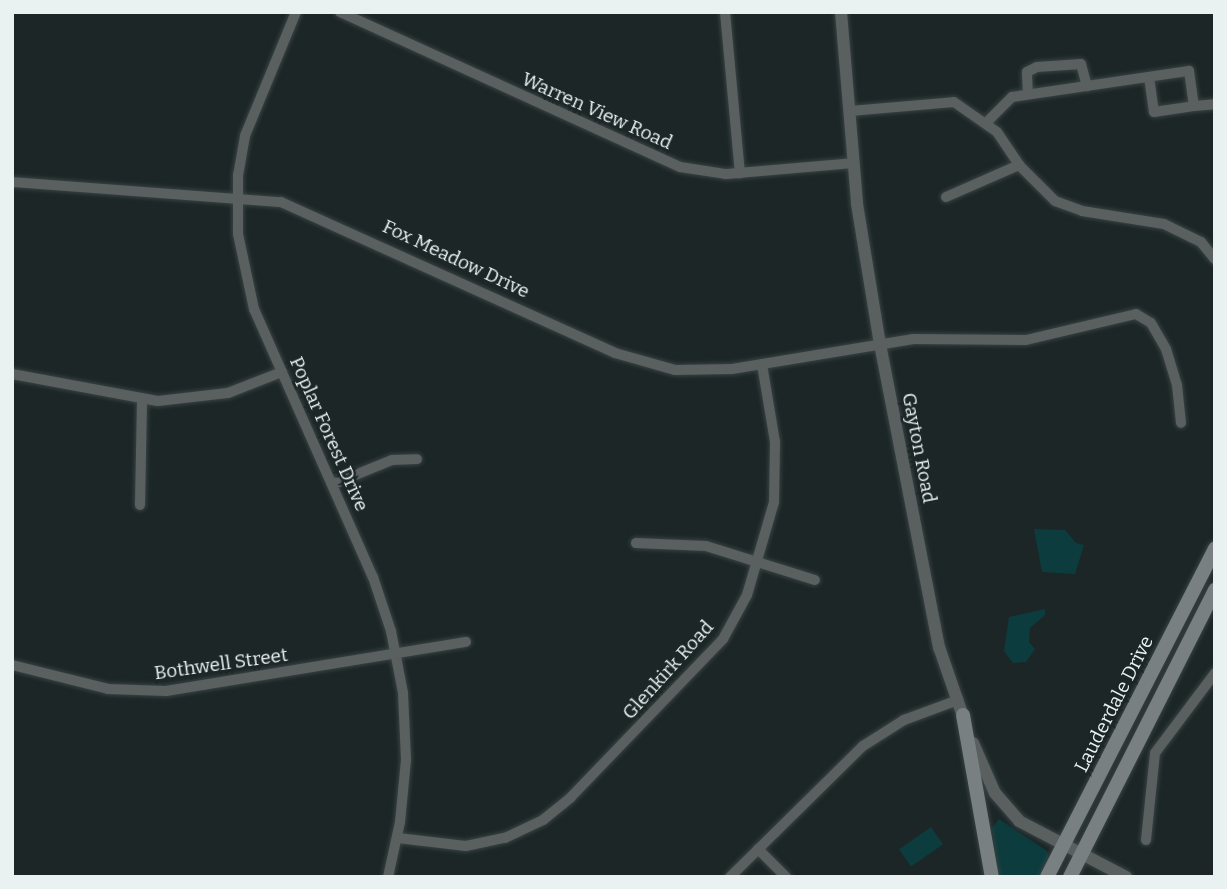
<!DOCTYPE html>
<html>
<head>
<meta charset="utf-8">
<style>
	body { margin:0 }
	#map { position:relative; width:1227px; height:889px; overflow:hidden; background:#1c2627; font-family:Bitter,serif }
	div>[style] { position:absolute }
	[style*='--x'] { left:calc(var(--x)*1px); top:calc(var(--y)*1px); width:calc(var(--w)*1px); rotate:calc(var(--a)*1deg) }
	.green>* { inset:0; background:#0d3c3e; transform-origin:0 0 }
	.roads { filter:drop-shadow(0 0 2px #394243) drop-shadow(0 0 2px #394243) }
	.minor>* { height:10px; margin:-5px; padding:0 5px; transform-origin:5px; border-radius:5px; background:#5a5f5f }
	.tertiary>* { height:12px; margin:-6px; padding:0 6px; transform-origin:6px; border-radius:6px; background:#5a5f5f }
	.secondary>* { height:14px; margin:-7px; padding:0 7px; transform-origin:7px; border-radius:7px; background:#788081 }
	span { translate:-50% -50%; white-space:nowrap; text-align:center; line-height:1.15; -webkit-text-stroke:5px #1c2627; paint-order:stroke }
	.street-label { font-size:19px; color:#eaf1f1 }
	.frame { position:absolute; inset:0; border:14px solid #eaf1f1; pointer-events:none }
</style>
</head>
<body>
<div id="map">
	<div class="green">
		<i style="clip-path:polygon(1034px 529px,1065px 530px,1076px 543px,1084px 545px,1075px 574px,1042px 572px)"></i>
		<i style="clip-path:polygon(1045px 609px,1045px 615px,1030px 628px,1029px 642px,1035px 649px,1026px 662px,1013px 663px,1004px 651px,1009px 617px)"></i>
		<i style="clip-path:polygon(999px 819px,1047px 851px,1050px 859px,1041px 877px,998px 877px,992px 828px)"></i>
		<i style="left:931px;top:827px;width:21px;height:39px;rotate:55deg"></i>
	</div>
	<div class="roads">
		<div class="minor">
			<i style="--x:296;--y:12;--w:134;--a:112.4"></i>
			<i style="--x:245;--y:136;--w:40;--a:100"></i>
			<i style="--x:238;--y:175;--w:59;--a:90"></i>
			<i style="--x:238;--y:234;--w:77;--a:78"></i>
			<i style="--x:254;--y:309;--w:293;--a:66.1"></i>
			<i style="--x:373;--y:577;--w:57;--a:71.6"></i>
			<i style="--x:391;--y:631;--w:63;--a:79"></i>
			<i style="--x:403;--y:693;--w:67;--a:87.4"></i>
			<i style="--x:406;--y:760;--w:62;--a:95.5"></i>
			<i style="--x:400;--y:822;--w:56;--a:102.3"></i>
			<i style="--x:340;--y:12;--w:374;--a:24.5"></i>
			<i style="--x:680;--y:167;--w:47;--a:8.7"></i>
			<i style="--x:726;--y:174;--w:128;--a:-4.9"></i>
			<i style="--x:725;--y:12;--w:162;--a:84.7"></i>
			<i style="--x:1149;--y:77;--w:35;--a:82"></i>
			<i style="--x:1154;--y:112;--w:40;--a:-8.5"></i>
			<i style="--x:1028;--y:94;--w:22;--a:-93"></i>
			<i style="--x:1027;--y:72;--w:11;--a:-27"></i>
			<i style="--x:1037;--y:67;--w:44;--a:-3.9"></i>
			<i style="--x:1081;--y:64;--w:23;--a:75"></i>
			<i style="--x:850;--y:111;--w:104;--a:-4.9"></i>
			<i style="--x:954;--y:102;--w:52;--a:34.9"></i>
			<i style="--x:997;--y:132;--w:40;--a:56"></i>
			<i style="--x:1019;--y:165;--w:51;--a:45"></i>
			<i style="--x:1055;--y:201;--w:29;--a:20"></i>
			<i style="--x:1082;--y:211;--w:83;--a:9"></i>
			<i style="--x:1164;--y:224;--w:41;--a:25.9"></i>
			<i style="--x:1201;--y:242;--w:22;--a:51"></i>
			<i style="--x:986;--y:123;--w:37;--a:-45"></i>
			<i style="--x:1012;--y:97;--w:179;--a:-8.4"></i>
			<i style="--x:1189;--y:71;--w:35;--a:82"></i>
			<i style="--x:1194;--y:106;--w:21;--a:-5"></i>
			<i style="--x:12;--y:182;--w:270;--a:4.3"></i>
			<i style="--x:281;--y:202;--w:367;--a:24.3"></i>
			<i style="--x:615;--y:353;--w:62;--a:15.8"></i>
			<i style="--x:675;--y:370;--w:57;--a:-1"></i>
			<i style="--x:732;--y:369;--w:184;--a:-9.4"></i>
			<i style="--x:914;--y:339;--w:112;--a:0.5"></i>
			<i style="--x:1026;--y:340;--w:113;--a:-13.3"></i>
			<i style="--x:1136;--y:314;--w:17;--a:31"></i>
			<i style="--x:1151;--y:323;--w:30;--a:60"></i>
			<i style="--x:1166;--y:349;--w:38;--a:73"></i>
			<i style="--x:1177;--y:385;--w:38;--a:84"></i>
			<i style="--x:946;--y:197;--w:80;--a:-23.7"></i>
			<i style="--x:12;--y:374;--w:148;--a:10.5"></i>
			<i style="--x:158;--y:401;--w:70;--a:-6.5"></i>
			<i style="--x:228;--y:393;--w:58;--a:-21.3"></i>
			<i style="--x:333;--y:484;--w:64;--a:-22.1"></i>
			<i style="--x:392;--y:460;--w:25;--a:-2"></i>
			<i style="--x:140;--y:505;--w:106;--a:-88.9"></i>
			<i style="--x:636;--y:543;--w:70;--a:2.5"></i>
			<i style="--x:706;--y:546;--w:114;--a:17.3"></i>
			<i style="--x:12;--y:665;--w:99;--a:14"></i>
			<i style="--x:108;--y:689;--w:58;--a:2"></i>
			<i style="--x:166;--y:691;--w:304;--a:-9.3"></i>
			<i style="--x:398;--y:838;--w:68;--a:6.7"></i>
			<i style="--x:466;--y:846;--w:40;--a:-12"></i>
			<i style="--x:505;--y:838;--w:42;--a:-25.3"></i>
			<i style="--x:543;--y:820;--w:36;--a:-39"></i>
			<i style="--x:571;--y:797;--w:219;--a:-46.1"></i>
			<i style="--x:723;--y:639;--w:50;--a:-61.4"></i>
			<i style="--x:747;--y:595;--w:97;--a:-73.8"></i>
			<i style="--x:774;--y:502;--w:60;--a:-89"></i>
			<i style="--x:775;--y:442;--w:79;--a:-99.5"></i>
			<i style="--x:1146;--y:840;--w:87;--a:-84.1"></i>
			<i style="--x:1155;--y:753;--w:100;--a:-53.1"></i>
			<i style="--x:758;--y:849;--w:40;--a:45"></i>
			<i style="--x:730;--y:877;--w:187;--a:-44.6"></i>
			<i style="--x:863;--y:746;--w:49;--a:-32.4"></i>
			<i style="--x:904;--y:720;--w:58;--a:-20.3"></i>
		</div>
		<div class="tertiary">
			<i style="--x:841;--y:12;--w:193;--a:85.2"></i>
			<i style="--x:857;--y:204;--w:142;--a:80.7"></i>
			<i style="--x:880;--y:344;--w:309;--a:79"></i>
			<i style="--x:939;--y:647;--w:79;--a:70.9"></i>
			<i style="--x:973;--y:743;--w:55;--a:66.3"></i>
			<i style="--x:995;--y:793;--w:37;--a:49"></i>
			<i style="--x:1019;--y:821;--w:121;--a:27.6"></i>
		</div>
		<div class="secondary">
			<i style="--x:963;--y:715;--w:165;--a:79.9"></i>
			<i style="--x:1047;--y:877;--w:369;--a:-62.9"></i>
			<i style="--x:1070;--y:877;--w:322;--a:-63.2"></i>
		</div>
	</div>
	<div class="street-label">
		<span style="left:597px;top:111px;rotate:24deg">Warren View Road</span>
		<span style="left:456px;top:259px;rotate:25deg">Fox Meadow Drive</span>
		<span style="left:329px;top:434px;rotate:66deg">Poplar Forest Drive</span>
		<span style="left:919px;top:448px;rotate:79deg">Gayton Road</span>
		<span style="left:221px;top:664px;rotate:-8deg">Bothwell Street</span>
		<span style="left:668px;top:670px;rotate:-48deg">Glenkirk Road</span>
		<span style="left:1114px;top:704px;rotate:-63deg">Lauderdale Drive</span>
	</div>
	<div class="frame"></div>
</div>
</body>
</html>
